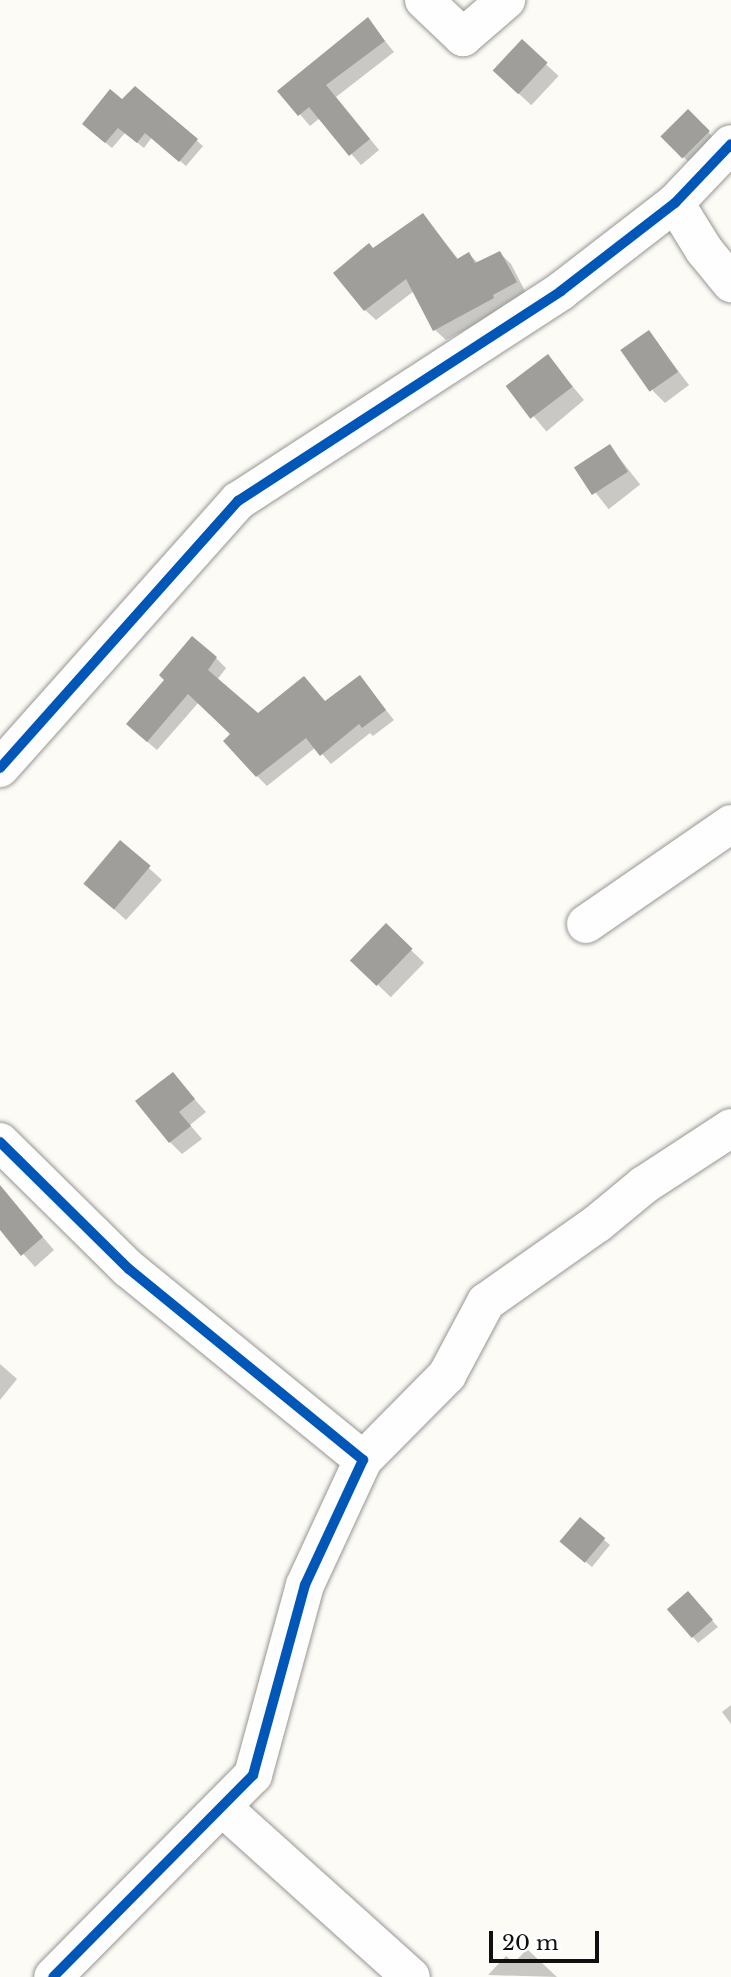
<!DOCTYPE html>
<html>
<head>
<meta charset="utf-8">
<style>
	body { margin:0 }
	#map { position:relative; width:731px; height:1977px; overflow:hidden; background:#fcfbf5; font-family:"Libre Baskerville",serif }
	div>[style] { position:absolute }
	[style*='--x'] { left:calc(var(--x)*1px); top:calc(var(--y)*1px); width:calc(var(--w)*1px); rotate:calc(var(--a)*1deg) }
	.shadow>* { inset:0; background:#0003; transform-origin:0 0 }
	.building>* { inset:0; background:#a09e9a; transform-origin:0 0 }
	.roads { filter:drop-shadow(0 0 2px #969693) drop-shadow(0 0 2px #969693) }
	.minor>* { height:38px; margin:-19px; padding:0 19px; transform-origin:19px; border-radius:19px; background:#fffefe }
	.cycleway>* { height:10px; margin:-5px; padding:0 5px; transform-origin:5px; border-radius:5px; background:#0057b8 }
	span { translate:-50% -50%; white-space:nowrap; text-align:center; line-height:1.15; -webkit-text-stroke:7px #fff; paint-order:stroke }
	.scale { position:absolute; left:489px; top:1931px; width:110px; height:32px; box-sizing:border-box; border:4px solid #101010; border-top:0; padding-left:9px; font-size:21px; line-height:24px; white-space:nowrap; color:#101010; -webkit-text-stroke:5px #fff; paint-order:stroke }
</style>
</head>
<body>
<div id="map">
	<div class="shadow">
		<i style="clip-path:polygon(368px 20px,394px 52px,336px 97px,379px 150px,361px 165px,320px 118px,310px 126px,280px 91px)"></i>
		<i style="left:522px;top:42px;width:50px;height:40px;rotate:43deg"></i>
		<i style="clip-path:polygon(135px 88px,203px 146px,186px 166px,152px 137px,144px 148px,125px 133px,112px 148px,90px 130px)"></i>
		<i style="left:688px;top:112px;width:38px;height:35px;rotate:45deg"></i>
		<i style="clip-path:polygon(423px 215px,459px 260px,469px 254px,478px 263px,500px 253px,511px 264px,526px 293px,502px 306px,504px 309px,446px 340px,435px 330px,414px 291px,376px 320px,365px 310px,373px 250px)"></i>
		<i style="clip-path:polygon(648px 332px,689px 385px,665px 403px,653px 391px)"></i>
		<i style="left:548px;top:357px;width:56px;height:49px;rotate:50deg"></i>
		<i style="left:610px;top:446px;width:49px;height:40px;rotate:52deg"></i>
		<i style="clip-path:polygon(216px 658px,226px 668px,217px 680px,258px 716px,326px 703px,359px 677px,394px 720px,373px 736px,370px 733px,331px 764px,316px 747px,267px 786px,257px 776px,232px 734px,199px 702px,157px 750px,138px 734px)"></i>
		<i style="clip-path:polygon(120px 842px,162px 880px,126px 920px,97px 894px)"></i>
		<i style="left:386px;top:926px;width:53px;height:48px;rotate:44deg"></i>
		<i style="clip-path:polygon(172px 1074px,206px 1112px,190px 1125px,202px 1139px,182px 1154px,170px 1142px)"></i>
		<i style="clip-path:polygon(10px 1199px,54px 1250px,35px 1267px,0 1228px,0 1207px)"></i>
		<i style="clip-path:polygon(0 1364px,17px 1379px,0 1400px)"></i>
		<i style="clip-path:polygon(580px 1519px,610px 1545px,592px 1567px,567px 1547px)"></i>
		<i style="clip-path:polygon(694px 1600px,718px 1627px,698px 1643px,693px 1637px)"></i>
		<i style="clip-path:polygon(731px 1705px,731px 1724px,722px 1712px)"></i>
		<i style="clip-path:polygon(527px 1949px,557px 1977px,488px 1975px,506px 1956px,514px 1963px)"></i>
	</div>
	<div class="building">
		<i style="clip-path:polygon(368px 17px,385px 41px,326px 85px,370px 139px,349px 156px,309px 107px,298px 116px,277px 91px)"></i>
		<i style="left:522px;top:39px;width:35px;height:43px;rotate:43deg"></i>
		<i style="clip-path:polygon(135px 86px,198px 139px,179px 162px,145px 133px,137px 143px,118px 128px,105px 143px,82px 124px,110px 89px,122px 99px)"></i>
		<i style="left:688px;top:109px;width:31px;height:39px;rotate:45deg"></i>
		<i style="clip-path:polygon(423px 213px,457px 259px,469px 252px,475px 263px,500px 251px,517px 282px,493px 295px,494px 298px,433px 331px,406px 279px,364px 311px,333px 273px,369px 243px,373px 248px)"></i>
		<i style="left:649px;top:330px;width:51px;height:35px;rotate:55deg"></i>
		<i style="left:548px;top:354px;width:41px;height:53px;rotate:53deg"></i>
		<i style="left:610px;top:444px;width:33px;height:43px;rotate:57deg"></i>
		<i style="clip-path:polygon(192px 636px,217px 657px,208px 670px,258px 713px,304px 676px,325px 701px,360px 675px,386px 710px,362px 728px,359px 724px,320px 756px,306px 738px,256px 777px,223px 741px,230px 734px,188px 694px,147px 742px,126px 724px,164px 680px,159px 675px)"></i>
		<i style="left:120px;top:840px;width:40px;height:57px;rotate:40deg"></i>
		<i style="left:386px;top:923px;width:37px;height:52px;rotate:44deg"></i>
		<i style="clip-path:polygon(173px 1072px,195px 1099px,179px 1112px,191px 1126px,169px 1143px,135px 1101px)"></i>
		<i style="clip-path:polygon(0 1185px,43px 1237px,21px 1256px,0 1230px)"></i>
		<i style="left:580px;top:1517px;width:33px;height:32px;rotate:40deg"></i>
		<i style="left:688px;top:1591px;width:38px;height:28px;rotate:49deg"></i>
	</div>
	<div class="roads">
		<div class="minor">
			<i style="--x:424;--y:0;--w:54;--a:43.5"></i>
			<i style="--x:463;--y:37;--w:57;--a:-40.7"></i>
			<i style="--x:675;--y:203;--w:55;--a:58.3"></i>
			<i style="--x:704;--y:250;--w:43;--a:50.7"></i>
			<i style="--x:0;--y:768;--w:358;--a:-48.3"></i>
			<i style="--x:238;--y:501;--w:385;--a:-33"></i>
			<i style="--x:561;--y:291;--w:144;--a:-37.7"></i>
			<i style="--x:675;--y:203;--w:81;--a:-46.5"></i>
			<i style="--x:586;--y:924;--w:176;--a:-34.6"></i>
			<i style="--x:0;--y:1142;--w:181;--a:44.6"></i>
			<i style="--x:129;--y:1269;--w:302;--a:39.2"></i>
			<i style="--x:363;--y:1460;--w:138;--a:114.9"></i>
			<i style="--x:305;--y:1585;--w:197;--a:105.3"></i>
			<i style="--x:253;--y:1775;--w:284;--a:134.7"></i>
			<i style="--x:363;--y:1460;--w:120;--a:-45.3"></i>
			<i style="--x:447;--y:1375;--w:83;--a:-61.9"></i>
			<i style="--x:486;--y:1302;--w:137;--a:-35.2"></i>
			<i style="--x:598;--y:1223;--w:60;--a:-39.6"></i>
			<i style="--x:644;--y:1185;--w:104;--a:-33.2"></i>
			<i style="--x:222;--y:1807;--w:254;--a:42"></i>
		</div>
	</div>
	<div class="cycleway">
		<i style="--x:0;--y:768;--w:358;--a:-48.3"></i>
		<i style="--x:238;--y:501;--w:385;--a:-33"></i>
		<i style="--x:561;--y:291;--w:144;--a:-37.7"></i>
		<i style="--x:675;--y:203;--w:81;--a:-46.5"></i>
		<i style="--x:0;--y:1142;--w:181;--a:44.6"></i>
		<i style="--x:129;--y:1269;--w:302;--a:39.2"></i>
		<i style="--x:363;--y:1460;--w:138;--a:114.9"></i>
		<i style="--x:305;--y:1585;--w:197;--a:105.3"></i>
		<i style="--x:253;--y:1775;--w:284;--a:134.7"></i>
	</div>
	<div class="scale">20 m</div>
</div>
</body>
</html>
